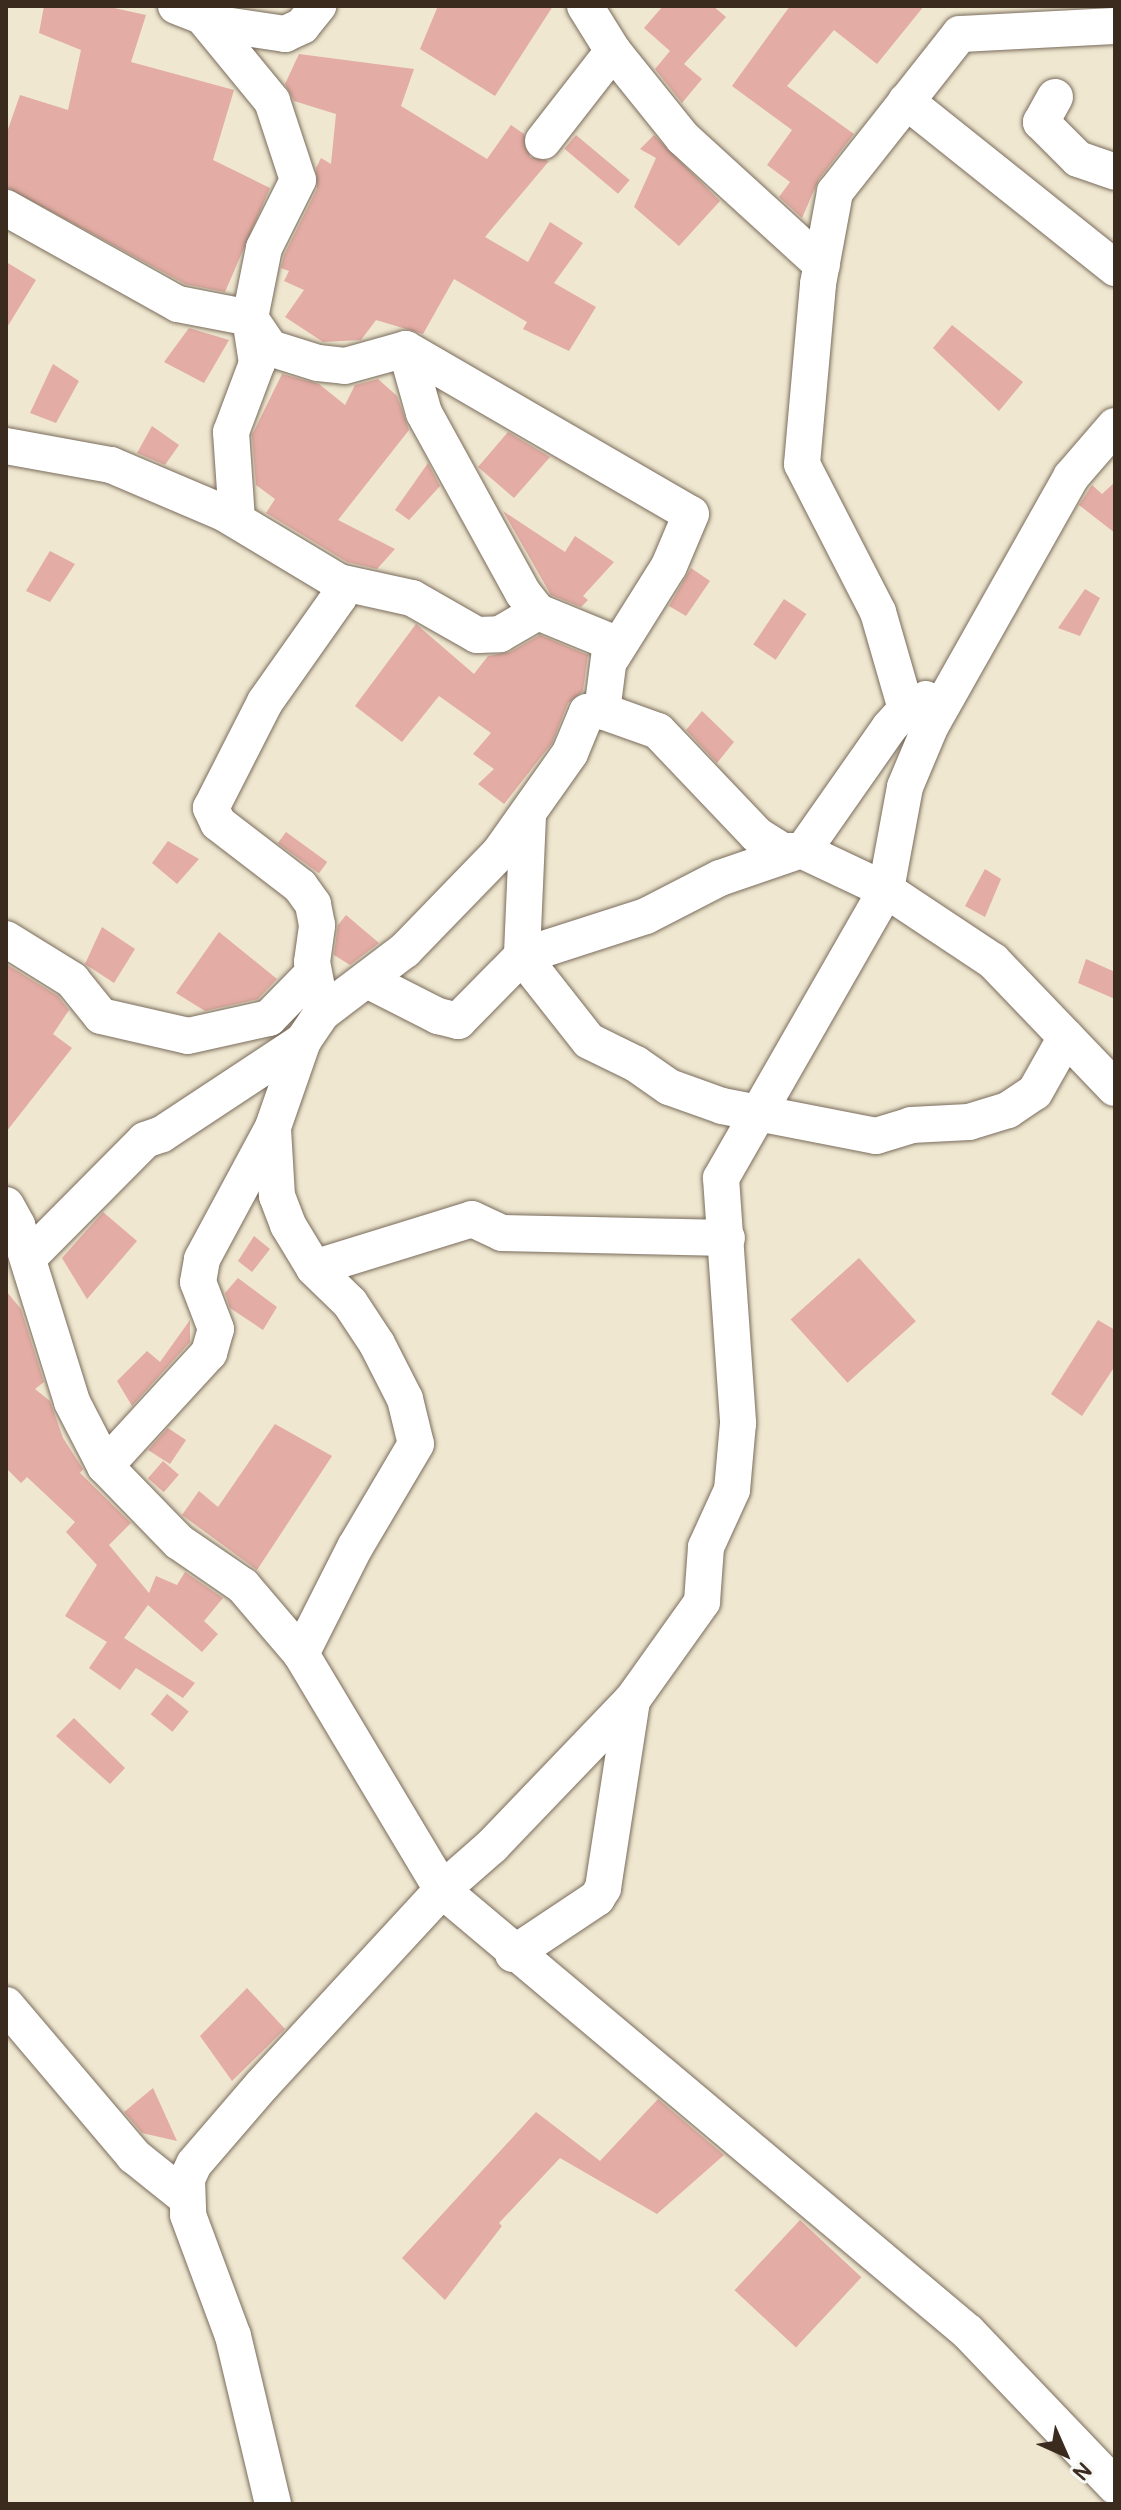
<!DOCTYPE html>
<html>
<head>
<meta charset="utf-8">
<style>
	body { margin:0 }
	#map { position:relative; width:1121px; height:2510px; overflow:hidden; background:#efe7d0; font-family:Pangolin,sans-serif }
	div>[style] { position:absolute }
	[style*='--x'] { left:calc(var(--x)*1px); top:calc(var(--y)*1px); width:calc(var(--w)*1px); rotate:calc(var(--a)*1deg) }
	.building>* { inset:0; background:#e3aca4; transform-origin:0 0 }
	.roads { filter:drop-shadow(0 0 2px #7a6c5c) drop-shadow(0 0 2px #7a6c5c) }
	.minor>* { height:36px; margin:-18px; padding:0 18px; transform-origin:18px; border-radius:18px; background:#fff }
	span { translate:-50% -50%; white-space:nowrap; text-align:center; line-height:1.15; -webkit-text-stroke:6px #f6f6f2; paint-order:stroke }
	.frame { position:absolute; inset:0; border:8px solid #3b2a1e; pointer-events:none }
	.north { position:absolute; left:1025px; top:2414px; width:80px; height:80px; -webkit-text-stroke:6px #f6f6f2; paint-order:stroke; rotate:135deg; font-size:22px; font-weight:700; line-height:32px; text-align:center; color:#3b2a1e }
	.north::after { content:''; display:block; margin:auto; width:28px; height:36px; background:#3b2a1e; clip-path:polygon(50% 0,100% 100%,50% 72%,0 100%) }
</style>
</head>
<body>
<div id="map">
	<div class="building">
		<i style="clip-path:polygon(44px 6px,105px 6px,146px 15px,131px 62px,234px 90px,213px 160px,270px 188px,225px 292px,185px 284px,6px 187px,6px 135px,20px 95px,68px 110px,81px 50px,39px 33px)"></i>
		<i style="clip-path:polygon(438px 6px,553px 6px,495px 96px,420px 49px)"></i>
		<i style="clip-path:polygon(663px 6px,713px 6px,726px 17px,684px 64px,702px 79px,682px 103px,655px 69px,670px 51px,644px 28px)"></i>
		<i style="clip-path:polygon(790px 6px,924px 6px,877px 64px,834px 30px,787px 86px,854px 134px,819px 179px,802px 218px,779px 197px,790px 182px,767px 165px,792px 130px,732px 86px)"></i>
		<i style="clip-path:polygon(299px 54px,414px 69px,401px 106px,487px 159px,511px 125px,524px 134px,530px 157px,549px 161px,485px 237px,528px 262px,550px 222px,583px 243px,554px 283px,596px 307px,569px 351px,523px 329px,527px 322px,454px 279px,423px 334px,376px 320px,361px 340px,323px 342px,285px 317px,304px 290px,284px 281px,289px 271px,281px 268px,284px 255px,317px 189px,316px 168px,321px 158px,331px 164px,336px 114px,294px 101px,285px 84px)"></i>
		<i style="left:576px;top:135px;width:70px;height:18px;rotate:40deg"></i>
		<i style="clip-path:polygon(654px 135px,720px 201px,679px 246px,634px 207px,656px 158px,640px 149px)"></i>
		<i style="clip-path:polygon(6px 262px,36px 280px,6px 329px)"></i>
		<i style="clip-path:polygon(952px 325px,1023px 382px,999px 411px,933px 348px)"></i>
		<i style="clip-path:polygon(189px 328px,229px 340px,204px 383px,164px 362px)"></i>
		<i style="clip-path:polygon(53px 364px,79px 381px,56px 423px,30px 413px)"></i>
		<i style="clip-path:polygon(282px 374px,319px 384px,345px 405px,355px 385px,378px 379px,397px 396px,409px 430px,338px 520px,395px 549px,377px 569px,347px 562px,266px 513px,275px 499px,256px 485px,252px 435px)"></i>
		<i style="clip-path:polygon(152px 426px,179px 445px,165px 465px,137px 453px)"></i>
		<i style="clip-path:polygon(508px 432px,550px 457px,514px 498px,478px 467px)"></i>
		<i style="clip-path:polygon(428px 463px,440px 486px,409px 520px,395px 510px)"></i>
		<i style="clip-path:polygon(1115px 482px,1115px 533px,1079px 505px,1092px 485px,1102px 494px)"></i>
		<i style="clip-path:polygon(503px 511px,565px 552px,575px 536px,614px 562px,583px 596px,588px 600px,581px 607px,551px 595px)"></i>
		<i style="clip-path:polygon(50px 551px,75px 564px,50px 602px,26px 591px)"></i>
		<i style="clip-path:polygon(691px 568px,710px 581px,686px 616px,669px 606px)"></i>
		<i style="clip-path:polygon(1085px 589px,1100px 598px,1080px 636px,1058px 628px)"></i>
		<i style="left:784px;top:599px;width:27px;height:55px;rotate:34deg"></i>
		<i style="clip-path:polygon(416px 624px,474px 674px,488px 656px,510px 652px,540px 635px,588px 655px,583px 691px,568px 703px,552px 743px,504px 804px,478px 784px,494px 769px,473px 754px,491px 733px,439px 696px,402px 742px,355px 706px)"></i>
		<i style="clip-path:polygon(702px 711px,734px 742px,717px 763px,686px 730px)"></i>
		<i style="left:286px;top:832px;width:51px;height:14px;rotate:36deg"></i>
		<i style="clip-path:polygon(168px 841px,199px 859px,177px 884px,152px 863px)"></i>
		<i style="clip-path:polygon(985px 869px,1001px 879px,985px 917px,965px 906px)"></i>
		<i style="clip-path:polygon(346px 915px,379px 943px,350px 965px,334px 955px,338px 925px)"></i>
		<i style="clip-path:polygon(102px 927px,135px 949px,114px 983px,85px 964px)"></i>
		<i style="clip-path:polygon(219px 932px,277px 979px,258px 999px,205px 1011px,176px 993px)"></i>
		<i style="clip-path:polygon(1086px 959px,1115px 972px,1115px 999px,1078px 983px)"></i>
		<i style="clip-path:polygon(6px 964px,58px 996px,69px 1010px,53px 1034px,72px 1048px,6px 1132px)"></i>
		<i style="clip-path:polygon(103px 1212px,137px 1241px,87px 1299px,62px 1258px)"></i>
		<i style="clip-path:polygon(254px 1236px,270px 1249px,252px 1272px,238px 1261px)"></i>
		<i style="left:859px;top:1258px;width:85px;height:92px;rotate:48deg"></i>
		<i style="clip-path:polygon(238px 1278px,277px 1307px,263px 1330px,230px 1308px,225px 1293px)"></i>
		<i style="clip-path:polygon(6px 1291px,21px 1309px,44px 1382px,35px 1389px,50px 1401px,63px 1438px,83px 1469px,80px 1473px,131px 1523px,109px 1545px,149px 1593px,156px 1576px,177px 1585px,185px 1572px,223px 1598px,204px 1621px,218px 1634px,202px 1652px,148px 1605px,124px 1638px,195px 1683px,183px 1698px,136px 1668px,120px 1690px,89px 1668px,107px 1642px,65px 1616px,97px 1565px,66px 1532px,75px 1522px,27px 1477px,21px 1483px,6px 1468px)"></i>
		<i style="clip-path:polygon(190px 1320px,190px 1342px,132px 1406px,117px 1381px,147px 1351px,160px 1362px)"></i>
		<i style="clip-path:polygon(1098px 1320px,1115px 1330px,1115px 1366px,1082px 1416px,1051px 1394px)"></i>
		<i style="clip-path:polygon(275px 1424px,332px 1456px,257px 1570px,182px 1515px,199px 1491px,218px 1507px)"></i>
		<i style="clip-path:polygon(168px 1428px,186px 1440px,170px 1464px,148px 1450px)"></i>
		<i style="left:163px;top:1461px;width:21px;height:23px;rotate:41deg"></i>
		<i style="left:167px;top:1694px;width:28px;height:26px;rotate:39deg"></i>
		<i style="clip-path:polygon(74px 1718px,125px 1768px,110px 1784px,56px 1736px)"></i>
		<i style="clip-path:polygon(247px 1988px,285px 2029px,232px 2081px,200px 2036px)"></i>
		<i style="clip-path:polygon(153px 2088px,177px 2141px,142px 2133px,124px 2112px)"></i>
		<i style="clip-path:polygon(658px 2099px,724px 2155px,657px 2214px,560px 2158px,499px 2223px,502px 2226px,445px 2300px,402px 2258px,536px 2112px,600px 2161px)"></i>
		<i style="left:800px;top:2220px;width:84px;height:96px;rotate:43deg"></i>
	</div>
	<div class="roads">
		<div class="minor">
			<i style="--x:176;--y:6;--w:53;--a:21.2"></i>
			<i style="--x:225;--y:25;--w:61;--a:8.5"></i>
			<i style="--x:285;--y:34;--w:19;--a:-25"></i>
			<i style="--x:302;--y:26;--w:26;--a:-51"></i>
			<i style="--x:585;--y:6;--w:53;--a:58.1"></i>
			<i style="--x:613;--y:51;--w:112;--a:51.2"></i>
			<i style="--x:683;--y:138;--w:188;--a:42.4"></i>
			<i style="--x:203;--y:17;--w:109;--a:50.6"></i>
			<i style="--x:272;--y:101;--w:83;--a:71.8"></i>
			<i style="--x:298;--y:180;--w:76;--a:116.6"></i>
			<i style="--x:264;--y:248;--w:71;--a:101.3"></i>
			<i style="--x:250;--y:318;--w:36;--a:56"></i>
			<i style="--x:270;--y:348;--w:50;--a:17.4"></i>
			<i style="--x:318;--y:363;--w:27;--a:6"></i>
			<i style="--x:345;--y:366;--w:63;--a:-15.6"></i>
			<i style="--x:406;--y:349;--w:66;--a:74.3"></i>
			<i style="--x:424;--y:413;--w:205;--a:61.2"></i>
			<i style="--x:523;--y:593;--w:24;--a:52"></i>
			<i style="--x:538;--y:612;--w:79;--a:22.3"></i>
			<i style="--x:611;--y:642;--w:70;--a:97.4"></i>
			<i style="--x:1055;--y:97;--w:29;--a:119"></i>
			<i style="--x:1041;--y:122;--w:52;--a:45"></i>
			<i style="--x:1078;--y:159;--w:39;--a:19"></i>
			<i style="--x:906;--y:101;--w:268;--a:38.6"></i>
			<i style="--x:543;--y:141;--w:114;--a:-52.1"></i>
			<i style="--x:6;--y:208;--w:197;--a:29.2"></i>
			<i style="--x:178;--y:304;--w:73;--a:11"></i>
			<i style="--x:250;--y:318;--w:46;--a:81.2"></i>
			<i style="--x:257;--y:363;--w:74;--a:110.6"></i>
			<i style="--x:231;--y:432;--w:88;--a:86.1"></i>
			<i style="--x:406;--y:349;--w:329;--a:30.1"></i>
			<i style="--x:691;--y:514;--w:56;--a:112.9"></i>
			<i style="--x:669;--y:566;--w:107;--a:122.1"></i>
			<i style="--x:1115;--y:426;--w:67;--a:130.8"></i>
			<i style="--x:1071;--y:477;--w:285;--a:119.4"></i>
			<i style="--x:931;--y:725;--w:67;--a:112.8"></i>
			<i style="--x:905;--y:787;--w:105;--a:100.5"></i>
			<i style="--x:886;--y:890;--w:332;--a:119.8"></i>
			<i style="--x:721;--y:1178;--w:246;--a:86"></i>
			<i style="--x:738;--y:1423;--w:67;--a:95.1"></i>
			<i style="--x:732;--y:1490;--w:63;--a:114.5"></i>
			<i style="--x:706;--y:1547;--w:55;--a:94.2"></i>
			<i style="--x:702;--y:1602;--w:120;--a:125.5"></i>
			<i style="--x:632;--y:1700;--w:202;--a:133.8"></i>
			<i style="--x:492;--y:1846;--w:67;--a:138.7"></i>
			<i style="--x:442;--y:1890;--w:687;--a:40.04"></i>
			<i style="--x:968;--y:2332;--w:213;--a:46.3"></i>
			<i style="--x:6;--y:446;--w:107;--a:10.3"></i>
			<i style="--x:111;--y:465;--w:123;--a:23"></i>
			<i style="--x:224;--y:513;--w:134;--a:31"></i>
			<i style="--x:339;--y:582;--w:75;--a:12.4"></i>
			<i style="--x:412;--y:598;--w:75;--a:29.6"></i>
			<i style="--x:477;--y:635;--w:23;--a:-2"></i>
			<i style="--x:500;--y:634;--w:44;--a:-30.1"></i>
			<i style="--x:926;--y:699;--w:22;--a:153"></i>
			<i style="--x:906;--y:709;--w:25;--a:132"></i>
			<i style="--x:889;--y:728;--w:150;--a:125"></i>
			<i style="--x:803;--y:851;--w:92;--a:25.2"></i>
			<i style="--x:886;--y:890;--w:128;--a:33.6"></i>
			<i style="--x:993;--y:961;--w:176;--a:46.2"></i>
			<i style="--x:906;--y:709;--w:101;--a:-106.1"></i>
			<i style="--x:878;--y:612;--w:166;--a:-117.2"></i>
			<i style="--x:802;--y:464;--w:181;--a:-84.9"></i>
			<i style="--x:818;--y:284;--w:94;--a:-79.5"></i>
			<i style="--x:835;--y:192;--w:201;--a:-51.7"></i>
			<i style="--x:960;--y:34;--w:155;--a:-3"></i>
			<i style="--x:528;--y:816;--w:140;--a:92.5"></i>
			<i style="--x:522;--y:956;--w:108;--a:51.8"></i>
			<i style="--x:589;--y:1041;--w:52;--a:26.1"></i>
			<i style="--x:636;--y:1064;--w:40;--a:34.9"></i>
			<i style="--x:669;--y:1087;--w:56;--a:19.7"></i>
			<i style="--x:722;--y:1106;--w:157;--a:11"></i>
			<i style="--x:876;--y:1136;--w:37;--a:-17"></i>
			<i style="--x:911;--y:1125;--w:58;--a:-3"></i>
			<i style="--x:969;--y:1122;--w:41;--a:-17.1"></i>
			<i style="--x:1008;--y:1110;--w:32;--a:-34"></i>
			<i style="--x:1035;--y:1092;--w:63;--a:-60.6"></i>
			<i style="--x:6;--y:939;--w:78;--a:31.8"></i>
			<i style="--x:72;--y:980;--w:46;--a:51.1"></i>
			<i style="--x:101;--y:1016;--w:89;--a:12.9"></i>
			<i style="--x:188;--y:1036;--w:83;--a:-12.5"></i>
			<i style="--x:269;--y:1018;--w:63;--a:-45.6"></i>
			<i style="--x:367;--y:980;--w:80;--a:26.9"></i>
			<i style="--x:438;--y:1016;--w:21;--a:14"></i>
			<i style="--x:458;--y:1021;--w:91;--a:-45.4"></i>
			<i style="--x:522;--y:956;--w:130;--a:-17.9"></i>
			<i style="--x:646;--y:916;--w:83;--a:-27.2"></i>
			<i style="--x:720;--y:878;--w:77;--a:-18.9"></i>
			<i style="--x:322;--y:1013;--w:52;--a:-101.1"></i>
			<i style="--x:312;--y:962;--w:37;--a:-82"></i>
			<i style="--x:317;--y:925;--w:21;--a:-101"></i>
			<i style="--x:313;--y:904;--w:22;--a:-126"></i>
			<i style="--x:300;--y:886;--w:103;--a:-142.5"></i>
			<i style="--x:218;--y:823;--w:17;--a:-115"></i>
			<i style="--x:211;--y:808;--w:119;--a:-63"></i>
			<i style="--x:265;--y:702;--w:128;--a:-54.8"></i>
			<i style="--x:339;--y:597;--w:15;--a:-90"></i>
			<i style="--x:273;--y:1129;--w:67;--a:86.6"></i>
			<i style="--x:277;--y:1196;--w:31;--a:69"></i>
			<i style="--x:288;--y:1225;--w:50;--a:58.8"></i>
			<i style="--x:314;--y:1268;--w:50;--a:44.2"></i>
			<i style="--x:350;--y:1303;--w:49;--a:56.6"></i>
			<i style="--x:377;--y:1344;--w:62;--a:63"></i>
			<i style="--x:405;--y:1399;--w:46;--a:76.3"></i>
			<i style="--x:416;--y:1444;--w:120;--a:120.6"></i>
			<i style="--x:355;--y:1547;--w:120;--a:116.8"></i>
			<i style="--x:6;--y:1205;--w:23;--a:61"></i>
			<i style="--x:17;--y:1225;--w:185;--a:72.7"></i>
			<i style="--x:72;--y:1402;--w:72;--a:62.7"></i>
			<i style="--x:105;--y:1466;--w:106;--a:45.8"></i>
			<i style="--x:179;--y:1542;--w:78;--a:34.5"></i>
			<i style="--x:243;--y:1586;--w:89;--a:49.5"></i>
			<i style="--x:301;--y:1654;--w:275;--a:59.1"></i>
			<i style="--x:442;--y:1890;--w:265;--a:132.7"></i>
			<i style="--x:262;--y:2085;--w:104;--a:130.7"></i>
			<i style="--x:194;--y:2164;--w:17;--a:115"></i>
			<i style="--x:187;--y:2179;--w:36;--a:88"></i>
			<i style="--x:188;--y:2215;--w:129;--a:69.6"></i>
			<i style="--x:233;--y:2336;--w:173;--a:76.6"></i>
			<i style="--x:28;--y:1258;--w:166;--a:-45.2"></i>
			<i style="--x:145;--y:1140;--w:18;--a:-19"></i>
			<i style="--x:162;--y:1134;--w:169;--a:-33.4"></i>
			<i style="--x:314;--y:1268;--w:165;--a:-17.2"></i>
			<i style="--x:472;--y:1219;--w:33;--a:25"></i>
			<i style="--x:502;--y:1233;--w:225;--a:1.3"></i>
			<i style="--x:105;--y:1466;--w:154;--a:-47.4"></i>
			<i style="--x:209;--y:1353;--w:25;--a:-74"></i>
			<i style="--x:216;--y:1329;--w:50;--a:-111"></i>
			<i style="--x:198;--y:1282;--w:23;--a:-80"></i>
			<i style="--x:202;--y:1259;--w:150;--a:-61.7"></i>
			<i style="--x:273;--y:1127;--w:91;--a:-70.8"></i>
			<i style="--x:303;--y:1041;--w:34;--a:-56"></i>
			<i style="--x:322;--y:1013;--w:104;--a:-37.2"></i>
			<i style="--x:405;--y:950;--w:136;--a:-45.9"></i>
			<i style="--x:500;--y:852;--w:121;--a:-54.7"></i>
			<i style="--x:570;--y:753;--w:44;--a:-67.5"></i>
			<i style="--x:587;--y:712;--w:15;--a:-4"></i>
			<i style="--x:602;--y:711;--w:59;--a:19.7"></i>
			<i style="--x:658;--y:731;--w:144;--a:46.4"></i>
			<i style="--x:757;--y:835;--w:31;--a:32"></i>
			<i style="--x:783;--y:851;--w:20;--a:0"></i>
			<i style="--x:513;--y:1954;--w:101;--a:-33.7"></i>
			<i style="--x:597;--y:1898;--w:12;--a:-59"></i>
			<i style="--x:603;--y:1888;--w:190;--a:-81.2"></i>
			<i style="--x:6;--y:2005;--w:198;--a:49.7"></i>
			<i style="--x:134;--y:2156;--w:64;--a:38.7"></i>
		</div>
	</div>
	<div class="frame"></div>
	<div class="north">N</div>
</div>
</body>
</html>
